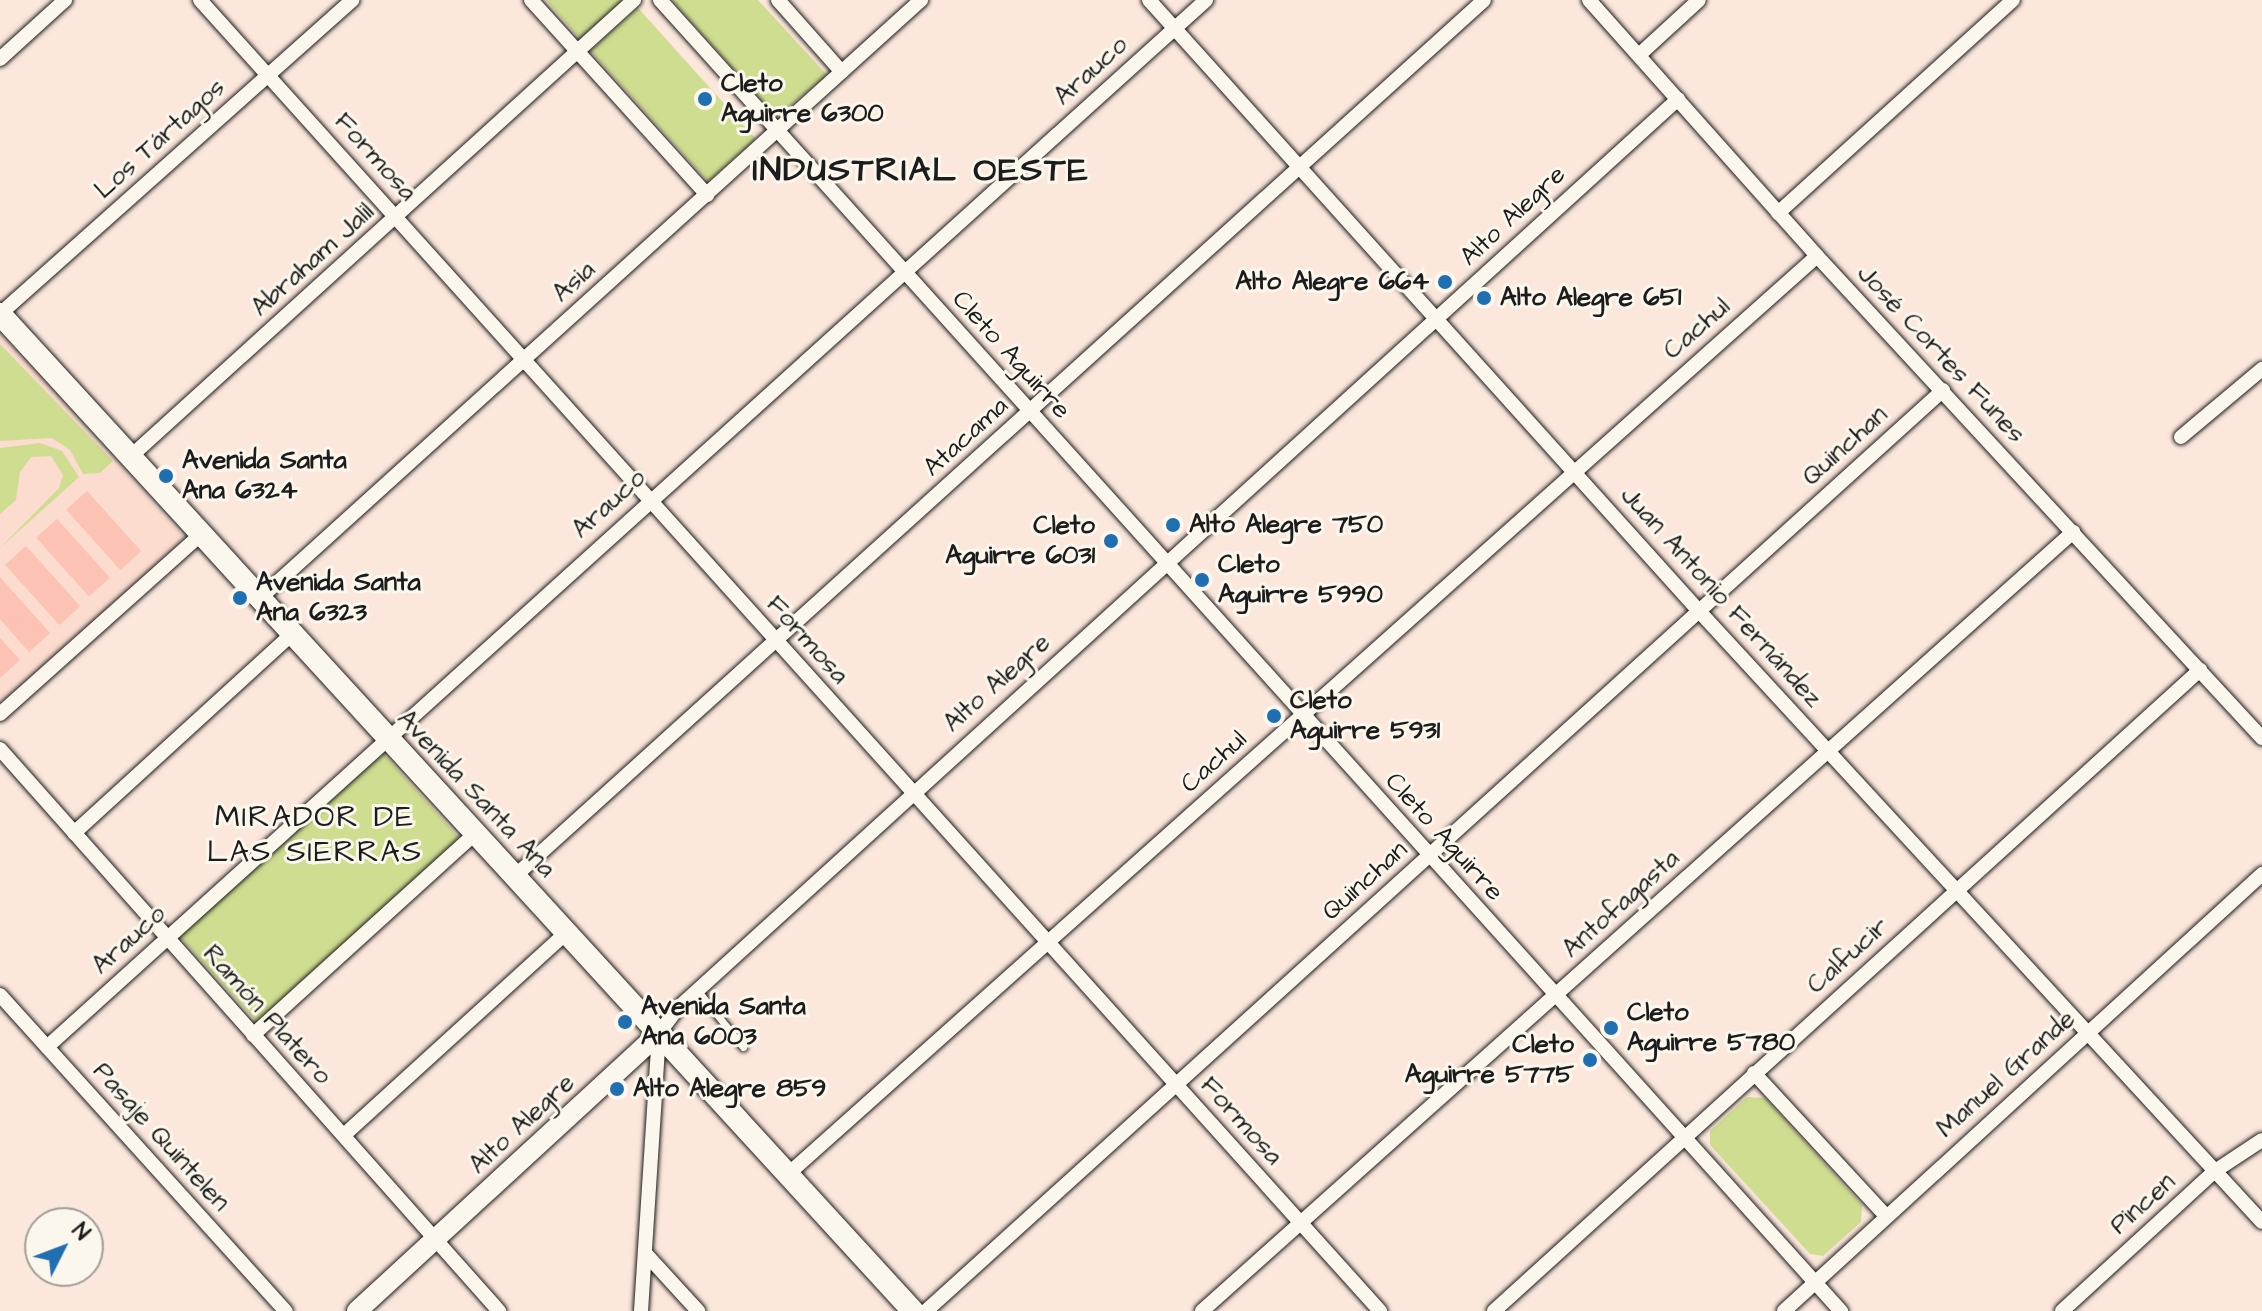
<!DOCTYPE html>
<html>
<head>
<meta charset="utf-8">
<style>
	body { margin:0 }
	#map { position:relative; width:2262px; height:1311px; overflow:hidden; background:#fbe7db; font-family:"Architects Daughter",sans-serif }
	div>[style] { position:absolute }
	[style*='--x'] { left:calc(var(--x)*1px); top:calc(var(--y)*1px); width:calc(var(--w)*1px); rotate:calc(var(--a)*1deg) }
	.built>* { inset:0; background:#fbdccf }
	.green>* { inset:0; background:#cfdd90; transform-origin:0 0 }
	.building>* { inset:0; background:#fcc2b4; transform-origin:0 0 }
	.roads { filter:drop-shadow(0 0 2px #1c1c1c) drop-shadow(0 0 2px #1c1c1c) }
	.lane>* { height:7px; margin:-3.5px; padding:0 3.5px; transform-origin:3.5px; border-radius:3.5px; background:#fbf7ec }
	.street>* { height:14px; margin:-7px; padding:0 7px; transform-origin:7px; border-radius:7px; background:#fbf7ec }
	.secondary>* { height:20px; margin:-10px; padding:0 10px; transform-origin:10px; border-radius:10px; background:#fbf7ec }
	.primary>* { height:22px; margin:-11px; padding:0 11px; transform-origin:11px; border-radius:11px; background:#fbf7ec }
	.dots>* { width:22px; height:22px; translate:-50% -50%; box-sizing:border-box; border:4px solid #fbf7ec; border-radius:50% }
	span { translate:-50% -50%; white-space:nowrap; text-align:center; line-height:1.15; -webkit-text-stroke:6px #fbf7ec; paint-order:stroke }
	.street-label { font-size:26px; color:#1c1c1c }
	.poi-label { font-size:26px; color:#1c1c1c; font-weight:700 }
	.left { translate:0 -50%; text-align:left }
	.right { translate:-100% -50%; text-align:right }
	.quarter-label { font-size:30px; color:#1c1c1c; letter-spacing:2px }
	.district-label { font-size:34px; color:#1c1c1c; font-weight:700; letter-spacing:2px }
	.north { position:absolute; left:24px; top:1207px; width:80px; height:80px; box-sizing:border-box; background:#fbf7ec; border:2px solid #a29f99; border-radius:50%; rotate:48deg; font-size:22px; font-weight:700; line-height:32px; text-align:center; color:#1c1c1c }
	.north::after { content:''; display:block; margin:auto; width:28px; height:36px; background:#1f6fb2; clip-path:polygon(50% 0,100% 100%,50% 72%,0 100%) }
</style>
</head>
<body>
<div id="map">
	<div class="built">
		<i style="clip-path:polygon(0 334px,187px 540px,0 709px)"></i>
	</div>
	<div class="green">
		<i style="clip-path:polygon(546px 0,626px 0,580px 39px)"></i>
		<i style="clip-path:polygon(672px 0,758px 0,827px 75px,776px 117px)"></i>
		<i style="left:638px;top:8px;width:176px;height:64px;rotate:48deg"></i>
		<i style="clip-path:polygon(0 344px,113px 461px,100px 473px,83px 474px,70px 450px,52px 438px,0 441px)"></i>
		<i style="clip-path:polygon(40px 443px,62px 451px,79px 477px,0 548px,59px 488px,63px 475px,51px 456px,31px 457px,20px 472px,16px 500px,0 514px,0 448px)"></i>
		<i style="left:382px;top:752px;width:118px;height:274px;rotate:48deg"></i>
		<i style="clip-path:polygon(1747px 1097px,1765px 1098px,1862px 1205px,1861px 1222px,1823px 1256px,1810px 1254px,1710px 1145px,1710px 1131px)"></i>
	</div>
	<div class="building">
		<i style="left:87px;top:491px;width:81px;height:28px;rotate:48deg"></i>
		<i style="left:57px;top:519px;width:79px;height:28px;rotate:48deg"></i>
		<i style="left:26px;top:546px;width:81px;height:28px;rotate:48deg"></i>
		<i style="clip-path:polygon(0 577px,50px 633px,29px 652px,0 619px)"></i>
		<i style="clip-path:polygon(0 638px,20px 660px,0 678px)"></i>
	</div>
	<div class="roads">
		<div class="lane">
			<i style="--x:698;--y:991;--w:72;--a:51.2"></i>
		</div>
		<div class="street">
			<i style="--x:200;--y:0;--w:1764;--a:48.01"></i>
			<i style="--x:531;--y:0;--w:263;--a:47.9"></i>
			<i style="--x:660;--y:0;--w:1765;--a:47.99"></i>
			<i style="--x:778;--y:0;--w:96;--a:48.4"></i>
			<i style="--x:1149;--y:0;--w:821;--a:48.01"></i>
			<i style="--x:1698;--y:610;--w:832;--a:47.34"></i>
			<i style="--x:1589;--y:0;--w:343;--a:48.3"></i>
			<i style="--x:1817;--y:256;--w:656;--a:47.29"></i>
			<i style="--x:1639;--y:55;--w:81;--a:-42.5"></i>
			<i style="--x:0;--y:59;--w:88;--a:-42.2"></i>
			<i style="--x:1778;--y:213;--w:317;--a:-42.2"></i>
			<i style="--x:0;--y:314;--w:472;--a:-41.7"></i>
			<i style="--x:2181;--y:437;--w:106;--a:-40"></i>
			<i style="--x:129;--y:458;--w:682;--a:-42.21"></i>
			<i style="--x:259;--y:599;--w:893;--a:-42.14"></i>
			<i style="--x:0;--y:714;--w:268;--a:-41.8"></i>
			<i style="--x:0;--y:749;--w:752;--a:48.4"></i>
			<i style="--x:74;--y:833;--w:295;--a:-42.4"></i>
			<i style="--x:515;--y:876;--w:1306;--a:-42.11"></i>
			<i style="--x:0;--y:995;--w:426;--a:47.9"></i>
			<i style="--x:253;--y:1035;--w:299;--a:-42.2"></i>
			<i style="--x:47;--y:1047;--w:1562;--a:-42.09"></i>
			<i style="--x:1754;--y:1073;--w:195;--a:47.3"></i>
			<i style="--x:344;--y:1135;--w:302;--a:-42.3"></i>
			<i style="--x:787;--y:1175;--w:1380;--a:-41.74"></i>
			<i style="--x:645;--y:1253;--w:79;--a:47.6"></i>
			<i style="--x:641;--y:1311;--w:279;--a:-86.3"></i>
			<i style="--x:659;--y:1033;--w:30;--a:-53"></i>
			<i style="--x:677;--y:1009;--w:1353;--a:-42.27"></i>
			<i style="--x:926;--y:1311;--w:1372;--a:-42.16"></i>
			<i style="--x:1202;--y:1311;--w:1169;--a:-41.81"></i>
			<i style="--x:1494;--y:1311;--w:954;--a:-42.24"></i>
			<i style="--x:1784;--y:1311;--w:648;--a:-42.43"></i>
			<i style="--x:2062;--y:1311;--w:207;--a:-42.5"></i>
			<i style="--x:2215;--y:1171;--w:56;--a:-33.4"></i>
		</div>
		<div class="secondary">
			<i style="--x:357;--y:1311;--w:410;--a:-42.6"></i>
		</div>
		<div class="primary">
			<i style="--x:0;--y:314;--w:1352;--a:47.52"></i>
		</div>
	</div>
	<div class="dots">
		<i style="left:705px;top:99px;background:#1f6fb2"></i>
		<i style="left:1445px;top:282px;background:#1f6fb2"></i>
		<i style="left:1484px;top:298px;background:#1f6fb2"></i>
		<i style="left:166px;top:476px;background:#1f6fb2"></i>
		<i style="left:1173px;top:525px;background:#1f6fb2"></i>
		<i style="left:1111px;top:541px;background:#1f6fb2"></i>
		<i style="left:1202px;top:580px;background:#1f6fb2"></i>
		<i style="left:240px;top:598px;background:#1f6fb2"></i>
		<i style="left:1274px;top:716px;background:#1f6fb2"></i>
		<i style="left:625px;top:1022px;background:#1f6fb2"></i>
		<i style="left:1611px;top:1028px;background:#1f6fb2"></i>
		<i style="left:1590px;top:1060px;background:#1f6fb2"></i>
		<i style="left:617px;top:1089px;background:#1f6fb2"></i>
	</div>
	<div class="street-label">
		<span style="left:1091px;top:71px;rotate:-42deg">Arauco</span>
		<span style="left:160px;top:139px;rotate:-42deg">Los Tártagos</span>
		<span style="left:375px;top:157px;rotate:48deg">Formosa</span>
		<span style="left:1513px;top:216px;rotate:-43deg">Alto Alegre</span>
		<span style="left:313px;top:260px;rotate:-42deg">Abraham Jalil</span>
		<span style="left:574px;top:282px;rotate:-42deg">Asia</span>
		<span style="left:1697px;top:329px;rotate:-41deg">Cachul</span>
		<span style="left:1941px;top:354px;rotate:47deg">José Cortes Funes</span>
		<span style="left:1011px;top:355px;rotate:48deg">Cleto Aguirre</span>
		<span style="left:966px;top:437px;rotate:-42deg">Atacama</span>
		<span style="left:1845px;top:446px;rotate:-42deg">Quinchan</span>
		<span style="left:609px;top:504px;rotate:-42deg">Arauco</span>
		<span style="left:1721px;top:597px;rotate:48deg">Juan Antonio Fernández</span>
		<span style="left:807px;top:640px;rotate:48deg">Formosa</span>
		<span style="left:997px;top:683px;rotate:-42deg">Alto Alegre</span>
		<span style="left:1214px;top:762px;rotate:-42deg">Cachul</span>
		<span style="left:476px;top:794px;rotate:47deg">Avenida Santa Ana</span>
		<span style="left:1444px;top:837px;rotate:48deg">Cleto Aguirre</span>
		<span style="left:1365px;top:881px;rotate:-42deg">Quinchan</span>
		<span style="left:1621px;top:904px;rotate:-42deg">Antofagasta</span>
		<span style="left:129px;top:940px;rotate:-42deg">Arauco</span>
		<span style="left:1848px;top:956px;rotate:-42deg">Calfucir</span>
		<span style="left:267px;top:1015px;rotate:48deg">Ramón Platero</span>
		<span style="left:2006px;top:1074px;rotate:-42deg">Manuel Grande</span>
		<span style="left:1241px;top:1121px;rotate:48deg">Formosa</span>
		<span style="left:522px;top:1124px;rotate:-43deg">Alto Alegre</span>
		<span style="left:161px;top:1137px;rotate:48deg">Pasaje Quintelen</span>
		<span style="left:2143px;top:1204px;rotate:-42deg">Pincen</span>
	</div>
	<div class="poi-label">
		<span class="left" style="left:721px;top:99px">Cleto<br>Aguirre 6300</span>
		<span class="right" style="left:1429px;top:282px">Alto Alegre 664</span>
		<span class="left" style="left:1500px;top:298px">Alto Alegre 651</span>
		<span class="left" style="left:182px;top:476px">Avenida Santa<br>Ana 6324</span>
		<span class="left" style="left:1189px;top:525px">Alto Alegre 750</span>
		<span class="right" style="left:1095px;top:541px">Cleto<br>Aguirre 6031</span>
		<span class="left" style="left:1218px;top:580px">Cleto<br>Aguirre 5990</span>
		<span class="left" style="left:256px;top:598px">Avenida Santa<br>Ana 6323</span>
		<span class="left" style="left:1290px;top:716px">Cleto<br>Aguirre 5931</span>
		<span class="left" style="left:641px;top:1022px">Avenida Santa<br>Ana 6003</span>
		<span class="left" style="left:1627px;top:1028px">Cleto<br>Aguirre 5780</span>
		<span class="right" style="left:1574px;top:1060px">Cleto<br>Aguirre 5775</span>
		<span class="left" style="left:633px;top:1089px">Alto Alegre 859</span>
	</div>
	<div class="quarter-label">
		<span style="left:315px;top:834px">MIRADOR DE<br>LAS SIERRAS</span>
	</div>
	<div class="district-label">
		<span style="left:921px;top:171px">INDUSTRIAL OESTE</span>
	</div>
	<div class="north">N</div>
</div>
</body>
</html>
